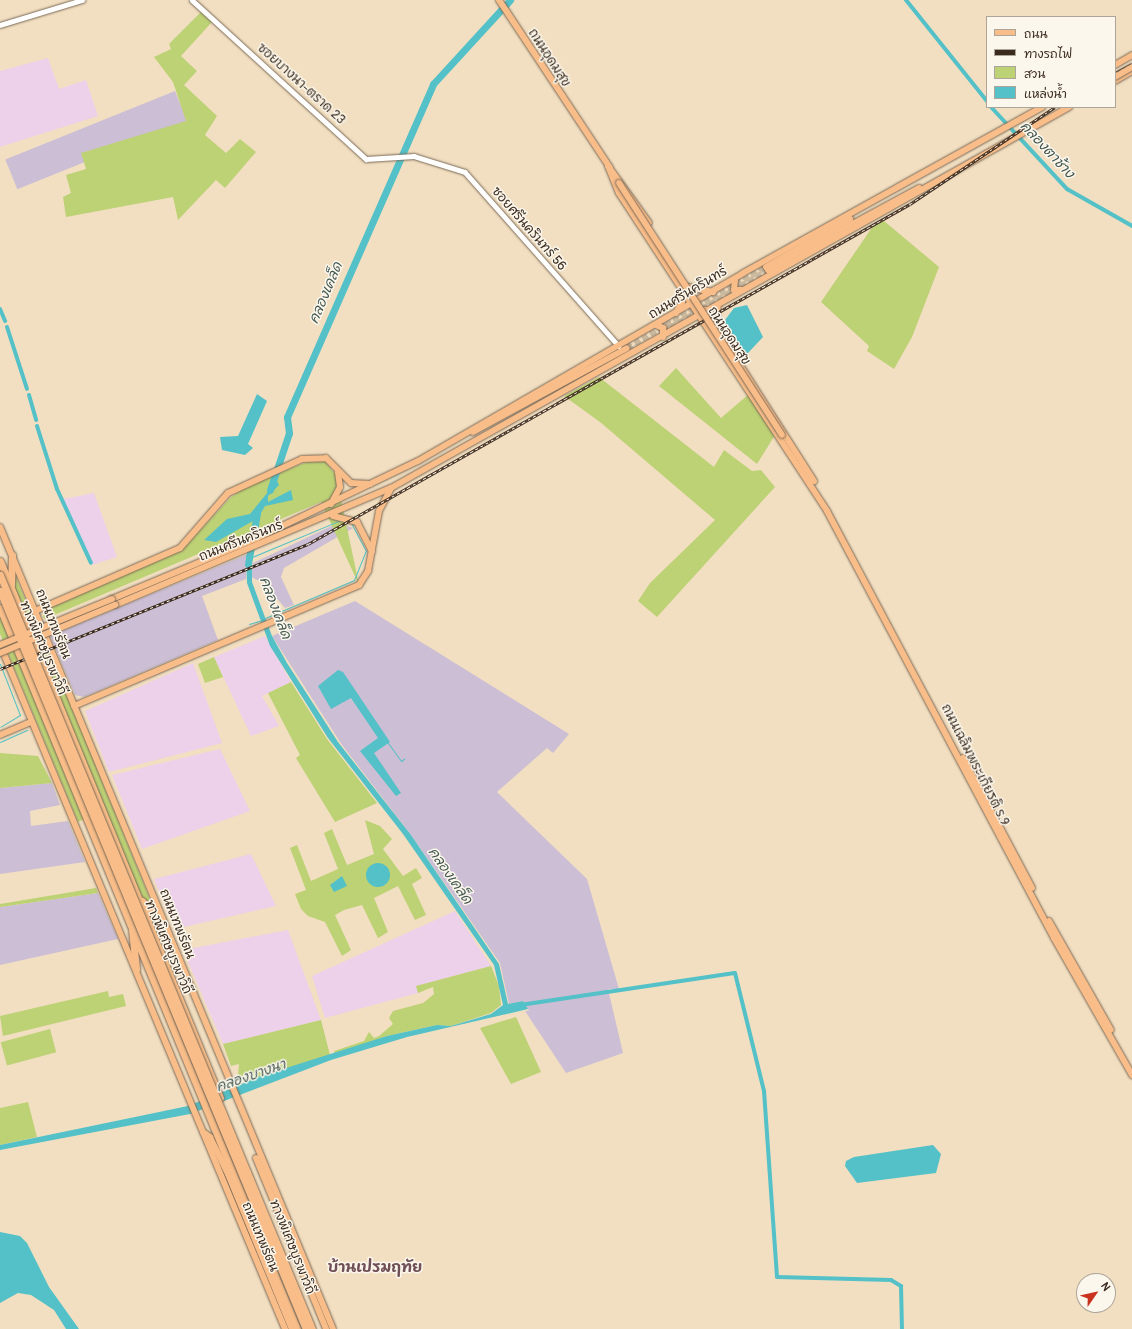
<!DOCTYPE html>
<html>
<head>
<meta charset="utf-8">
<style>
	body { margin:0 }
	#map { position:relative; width:1132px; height:1329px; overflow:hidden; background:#f2dfc1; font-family:Pangolin,"Playpen Sans Thai",sans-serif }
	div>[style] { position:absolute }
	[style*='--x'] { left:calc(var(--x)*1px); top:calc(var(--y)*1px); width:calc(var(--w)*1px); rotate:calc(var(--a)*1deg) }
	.built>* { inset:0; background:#edd0e9 }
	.industrial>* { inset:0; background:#ccbed4; transform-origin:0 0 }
	.green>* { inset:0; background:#bdd175; transform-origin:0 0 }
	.water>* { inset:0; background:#53c1c7 }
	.round { border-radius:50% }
	.stream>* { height:1px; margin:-0.5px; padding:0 0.5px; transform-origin:0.5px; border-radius:0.5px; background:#53c1c7 }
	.canal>* { height:4px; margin:-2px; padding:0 2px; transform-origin:2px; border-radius:2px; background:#53c1c7 }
	.river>* { height:7px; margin:-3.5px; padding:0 3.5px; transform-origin:3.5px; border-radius:3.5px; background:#53c1c7 }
	.major-tunnel>* { height:6px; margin-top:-3px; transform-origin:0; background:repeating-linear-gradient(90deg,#cdbba0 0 6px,transparent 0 9px) }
	.roads { filter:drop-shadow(0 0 1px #7b6957) drop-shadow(0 0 1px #7b6957) }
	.minor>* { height:4.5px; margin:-2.25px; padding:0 2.25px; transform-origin:2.25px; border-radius:2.25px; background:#fff }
	.major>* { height:6px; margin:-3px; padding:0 3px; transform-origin:3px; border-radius:3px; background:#f8bd88 }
	.highway>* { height:7px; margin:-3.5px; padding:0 3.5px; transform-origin:3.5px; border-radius:3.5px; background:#f8bd88 }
	.rail>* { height:2.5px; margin-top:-1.25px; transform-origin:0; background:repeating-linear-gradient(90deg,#fbf7ec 0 3px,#3b2a1e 0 6px); box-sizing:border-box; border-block:1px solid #3b2a1e }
	.bridges { filter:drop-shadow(0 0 1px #7b6957) drop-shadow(0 0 1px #7b6957) }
	.major-bridge>* { height:6px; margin:-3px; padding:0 3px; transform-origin:3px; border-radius:3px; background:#f8bd88 }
	.highway-bridge>* { height:7px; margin:-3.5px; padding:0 3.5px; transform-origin:3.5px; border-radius:3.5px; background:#f8bd88 }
	span { translate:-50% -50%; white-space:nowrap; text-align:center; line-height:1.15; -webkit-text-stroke:3px #fbf7ec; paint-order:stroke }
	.street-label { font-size:13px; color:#3b2a1e }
	.water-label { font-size:14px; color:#425751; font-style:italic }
	.quarter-label { font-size:15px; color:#714f57; font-weight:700 }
	.legend { position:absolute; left:986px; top:16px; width:130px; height:92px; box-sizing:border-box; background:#fbf7ec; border:1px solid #aea59a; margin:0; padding:5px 7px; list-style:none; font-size:12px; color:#3b2a1e }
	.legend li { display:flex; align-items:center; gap:8px; height:20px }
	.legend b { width:20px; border:1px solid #aea59a }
	.north { position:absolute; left:1076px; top:1273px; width:40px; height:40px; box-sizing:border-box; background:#fbf7ec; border:1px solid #aea59a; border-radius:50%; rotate:56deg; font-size:11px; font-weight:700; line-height:16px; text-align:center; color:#3b2a1e }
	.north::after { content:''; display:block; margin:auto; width:14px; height:18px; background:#c8321e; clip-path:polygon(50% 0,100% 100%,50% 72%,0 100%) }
</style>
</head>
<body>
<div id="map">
	<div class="built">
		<i style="clip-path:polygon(48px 58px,59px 89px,86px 80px,98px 116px,0 147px,0 71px)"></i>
		<i style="clip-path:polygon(94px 493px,117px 557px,92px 565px,63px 499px)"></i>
		<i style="clip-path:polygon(265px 636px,291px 682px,262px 696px,279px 726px,251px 736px,214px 657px)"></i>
		<i style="clip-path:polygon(193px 663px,222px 743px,109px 772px,85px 711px)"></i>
		<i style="clip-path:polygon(220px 749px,250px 811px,142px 849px,112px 775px)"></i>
		<i style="clip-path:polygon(251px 854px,276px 906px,175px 929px,154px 879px)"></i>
		<i style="clip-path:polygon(455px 911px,491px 966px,416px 986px,418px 993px,325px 1018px,312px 976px)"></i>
		<i style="clip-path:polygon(288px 930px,321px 1020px,223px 1044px,183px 950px)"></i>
	</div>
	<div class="industrial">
		<i style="left:175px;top:91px;width:32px;height:183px;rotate:68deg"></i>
		<i style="clip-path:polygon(338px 523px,353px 528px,284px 568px,281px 577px,294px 605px,285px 608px,264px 583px,251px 577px,253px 563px)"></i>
		<i style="clip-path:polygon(246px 555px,246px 579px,202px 596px,218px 640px,84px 697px,75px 695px,50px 636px)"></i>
		<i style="clip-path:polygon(355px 601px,569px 734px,553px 753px,547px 748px,497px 792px,587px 879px,619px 989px,608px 989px,623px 1053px,566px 1073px,525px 1011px,529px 1011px,523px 1001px,509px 1004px,500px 963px,411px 835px,342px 745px,272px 636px)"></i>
		<i style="clip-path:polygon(52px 783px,60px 805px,30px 811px,31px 826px,68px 821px,85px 862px,0 874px,0 788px)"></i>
		<i style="clip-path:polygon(98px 893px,118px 939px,0 965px,0 907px)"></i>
	</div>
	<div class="green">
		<i style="clip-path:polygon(201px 12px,212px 22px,181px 56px,197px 71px,184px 85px,217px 116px,205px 135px,226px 153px,240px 139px,256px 152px,225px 188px,216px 180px,178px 220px,173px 197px,66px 217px,63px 197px,71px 193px,66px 175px,86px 169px,81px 153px,186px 121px,173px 82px,154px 57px,171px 49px,169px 44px)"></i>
		<i style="clip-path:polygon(884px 221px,939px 267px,912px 337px,894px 369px,867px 351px,869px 346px,821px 302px,873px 226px)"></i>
		<i style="clip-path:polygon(676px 368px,721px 418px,749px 394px,775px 435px,757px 464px,659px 386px)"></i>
		<i style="clip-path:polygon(599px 377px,714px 467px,724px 450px,752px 471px,761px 470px,775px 487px,657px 617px,638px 601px,650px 583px,715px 520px,600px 422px,564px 396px)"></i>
		<i style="clip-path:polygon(314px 459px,325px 461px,336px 475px,359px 585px,321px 502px,45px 619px,43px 617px,45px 609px,182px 550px,230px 498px,247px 486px)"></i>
		<i style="clip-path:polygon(13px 571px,58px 673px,152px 904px,140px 896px,14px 590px)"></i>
		<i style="clip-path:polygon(0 613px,84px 819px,78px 822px,0 634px)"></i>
		<i style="clip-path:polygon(214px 657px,223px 677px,205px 683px,198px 664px)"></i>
		<i style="clip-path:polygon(291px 682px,327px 739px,377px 803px,335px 822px,296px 758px,300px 755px,268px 693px)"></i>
		<i style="clip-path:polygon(0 753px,38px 756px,52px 783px,0 788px)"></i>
		<i style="clip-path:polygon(365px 820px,380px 826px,392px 839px,383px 849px,403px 876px,416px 868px,422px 878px,412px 884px,426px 915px,415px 920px,398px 886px,374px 898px,388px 932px,378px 938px,362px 905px,344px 910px,335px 915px,351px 950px,342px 956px,325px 922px,308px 916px,301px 909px,295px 894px,306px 890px,290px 848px,297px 845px,311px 881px,338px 869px,324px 833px,332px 829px,347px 865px,374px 854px)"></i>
		<i style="clip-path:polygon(96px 888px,98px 893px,0 907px,0 904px)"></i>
		<i style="clip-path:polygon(491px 966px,499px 986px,501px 1005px,491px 1013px,451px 1026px,437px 1025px,387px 1036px,336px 1055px,334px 1051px,364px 1041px,369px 1032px,374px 1038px,379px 1036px,393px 1024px,389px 1018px,393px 1011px,423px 1003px,434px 994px,433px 987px,418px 993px,416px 986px)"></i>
		<i style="clip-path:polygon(108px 991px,109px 997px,123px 994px,126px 1006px,3px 1036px,0 1016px)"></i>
		<i style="clip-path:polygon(516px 1017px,541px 1072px,511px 1084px,480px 1028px)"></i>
		<i style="clip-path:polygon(321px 1020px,330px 1055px,247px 1082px,238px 1075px,239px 1064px,231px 1066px,223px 1044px)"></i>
		<i style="left:50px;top:1029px;width:24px;height:51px;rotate:75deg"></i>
		<i style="clip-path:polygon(28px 1102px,37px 1137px,0 1145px,0 1108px)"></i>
	</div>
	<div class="water">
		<i style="clip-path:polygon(747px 305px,763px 337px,748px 353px,743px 353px,724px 326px,725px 320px,734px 308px)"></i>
		<i style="clip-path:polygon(257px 394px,267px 401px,248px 444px,253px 448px,245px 455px,222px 450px,220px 437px,238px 436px)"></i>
		<i style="clip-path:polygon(277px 481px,279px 485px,268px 496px,268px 502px,291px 490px,293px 500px,265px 506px,258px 518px,216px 542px,204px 540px,227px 519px,250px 514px)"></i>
		<i style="clip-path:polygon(252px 553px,252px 582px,272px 636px,287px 663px,338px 742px,411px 835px,499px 964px,508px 1004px,523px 1001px,528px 1009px,407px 1037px,331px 1060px,190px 1114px,0 1150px,0 1145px,188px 1106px,261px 1076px,387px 1036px,437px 1025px,451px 1026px,491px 1014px,503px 1005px,494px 965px,403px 834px,328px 738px,270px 646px,247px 583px,246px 555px)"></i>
		<i style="clip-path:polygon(338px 670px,343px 672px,390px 742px,374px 753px,401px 793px,396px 796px,360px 751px,378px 738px,351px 698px,331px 709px,318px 686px)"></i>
		<i class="round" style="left:366px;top:863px;width:24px;height:24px"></i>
		<i style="clip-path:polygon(342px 876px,347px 886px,334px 892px,330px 885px)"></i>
		<i style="clip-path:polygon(933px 1145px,941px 1154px,936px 1173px,857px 1183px,845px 1166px,846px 1161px,854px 1157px)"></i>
		<i style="clip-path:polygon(0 1232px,20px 1236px,27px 1243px,49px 1287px,79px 1329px,66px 1329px,54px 1310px,31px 1295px,18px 1293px,0 1303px)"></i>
	</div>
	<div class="stream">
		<i style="--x:252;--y:557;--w:96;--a:-22.6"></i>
		<i style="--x:265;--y:618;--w:97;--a:-23.1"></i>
		<i style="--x:354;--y:580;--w:31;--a:-68"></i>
		<i style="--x:366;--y:551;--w:32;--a:-118"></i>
		<i style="--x:249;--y:624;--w:14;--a:-17"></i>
		<i style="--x:0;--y:664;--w:55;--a:68.6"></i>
		<i style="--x:20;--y:715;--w:23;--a:149"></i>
		<i style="--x:0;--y:742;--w:30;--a:-24"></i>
		<i style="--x:388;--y:743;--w:22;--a:54"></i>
		<i style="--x:401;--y:761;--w:4;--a:-34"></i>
	</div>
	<div class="canal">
		<i style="--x:906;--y:0;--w:129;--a:51.3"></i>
		<i style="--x:991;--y:107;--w:112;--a:47.2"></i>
		<i style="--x:1067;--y:189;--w:75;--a:29.6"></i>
		<i style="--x:0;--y:309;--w:13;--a:67"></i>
		<i style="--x:7;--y:327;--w:65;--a:72.1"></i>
		<i style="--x:29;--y:395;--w:26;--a:74"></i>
		<i style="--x:37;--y:426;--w:66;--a:72.4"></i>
		<i style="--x:57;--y:489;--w:81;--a:65.3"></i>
		<i style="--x:520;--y:1005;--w:217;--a:-8.5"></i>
		<i style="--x:735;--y:973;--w:122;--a:76.2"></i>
		<i style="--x:764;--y:1091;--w:186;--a:86"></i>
		<i style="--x:777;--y:1277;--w:114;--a:1.5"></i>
		<i style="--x:891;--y:1280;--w:12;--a:31"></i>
		<i style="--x:901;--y:1286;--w:43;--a:88.7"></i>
	</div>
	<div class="river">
		<i style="--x:270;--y:490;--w:60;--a:-71.6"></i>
		<i style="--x:289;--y:433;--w:16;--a:-97"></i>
		<i style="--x:287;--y:417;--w:364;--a:-66.3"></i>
		<i style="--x:433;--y:84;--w:114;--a:-47.5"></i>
		<i style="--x:248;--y:564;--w:52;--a:-80"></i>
	</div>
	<div class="major-tunnel">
		<i style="--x:663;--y:332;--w:122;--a:-30.6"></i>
		<i style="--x:627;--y:348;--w:161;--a:-30.2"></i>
	</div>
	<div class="roads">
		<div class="minor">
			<i style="--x:192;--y:0;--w:236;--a:42.4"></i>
			<i style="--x:366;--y:159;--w:48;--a:-3.6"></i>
			<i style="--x:414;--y:156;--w:53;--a:17.4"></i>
			<i style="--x:465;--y:172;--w:232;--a:48.5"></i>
			<i style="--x:0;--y:25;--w:86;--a:-17"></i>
		</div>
		<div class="major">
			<i style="--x:499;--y:0;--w:201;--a:56.5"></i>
			<i style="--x:1115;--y:65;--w:20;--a:-30"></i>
			<i style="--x:1115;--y:81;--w:20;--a:-30"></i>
			<i style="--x:608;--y:166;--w:29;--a:68"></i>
			<i style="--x:619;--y:193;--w:380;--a:56.8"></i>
			<i style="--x:827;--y:511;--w:484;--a:62"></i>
			<i style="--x:1054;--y:938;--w:158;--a:60.3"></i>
			<i style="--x:608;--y:166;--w:70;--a:54.3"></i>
			<i style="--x:766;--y:267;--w:97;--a:-29.7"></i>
			<i style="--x:768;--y:270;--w:172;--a:-28.5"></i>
			<i style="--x:735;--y:279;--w:11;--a:95"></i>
			<i style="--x:734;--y:290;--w:8;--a:0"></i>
			<i style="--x:689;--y:287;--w:25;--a:12"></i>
			<i style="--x:705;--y:310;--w:203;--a:57.5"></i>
			<i style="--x:676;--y:313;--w:13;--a:-61"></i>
			<i style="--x:682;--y:302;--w:12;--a:-95"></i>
			<i style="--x:656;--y:325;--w:8;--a:23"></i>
			<i style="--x:663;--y:328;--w:9;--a:90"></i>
			<i style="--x:716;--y:326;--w:21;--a:-85"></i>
			<i style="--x:473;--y:432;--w:175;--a:-28.6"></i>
			<i style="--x:331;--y:504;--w:19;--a:-62"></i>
			<i style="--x:340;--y:487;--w:15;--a:-98"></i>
			<i style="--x:333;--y:516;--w:25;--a:14"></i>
			<i style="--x:357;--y:522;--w:33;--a:63"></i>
			<i style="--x:0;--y:527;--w:868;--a:67.45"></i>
			<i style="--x:112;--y:599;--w:157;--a:-22.8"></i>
			<i style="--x:257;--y:538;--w:178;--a:-25.6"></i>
			<i style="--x:418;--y:461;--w:375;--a:-30"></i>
			<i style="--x:743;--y:273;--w:342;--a:-29"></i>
			<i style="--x:115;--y:605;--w:300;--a:-23"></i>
			<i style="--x:391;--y:488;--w:778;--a:-29.33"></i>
			<i style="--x:35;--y:611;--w:158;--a:-23.5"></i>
			<i style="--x:180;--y:548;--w:73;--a:-48.9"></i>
			<i style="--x:228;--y:493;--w:81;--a:-24.7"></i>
			<i style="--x:302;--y:459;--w:24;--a:-2"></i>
			<i style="--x:326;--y:458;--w:35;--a:45"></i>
			<i style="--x:351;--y:483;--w:19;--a:3"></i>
			<i style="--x:1;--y:647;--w:739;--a:67.39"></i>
			<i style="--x:74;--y:706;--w:310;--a:-23"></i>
			<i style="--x:359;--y:585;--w:17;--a:-57"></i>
			<i style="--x:368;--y:571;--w:61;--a:-79.6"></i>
			<i style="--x:379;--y:511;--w:26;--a:-62"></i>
			<i style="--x:0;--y:735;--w:34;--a:-23"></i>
			<i style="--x:963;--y:758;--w:147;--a:62"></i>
			<i style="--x:1049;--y:921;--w:125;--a:60.4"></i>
			<i style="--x:203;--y:1132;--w:9;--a:36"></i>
			<i style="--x:210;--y:1137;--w:41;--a:64.1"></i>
			<i style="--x:228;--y:1174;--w:168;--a:67.6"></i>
			<i style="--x:256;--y:1158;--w:185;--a:67.7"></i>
		</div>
		<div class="highway">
			<i style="--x:0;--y:561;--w:580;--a:67.72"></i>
			<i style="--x:11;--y:585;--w:30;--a:-88"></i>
			<i style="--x:0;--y:608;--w:780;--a:67.61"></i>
			<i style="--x:142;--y:901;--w:35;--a:49"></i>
			<i style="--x:132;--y:930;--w:39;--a:84"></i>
		</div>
	</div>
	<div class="rail">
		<i style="--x:1115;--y:73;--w:19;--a:-28"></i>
		<i style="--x:0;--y:669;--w:332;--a:-22.1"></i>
		<i style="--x:308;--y:544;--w:691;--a:-29.46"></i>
		<i style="--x:910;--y:204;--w:174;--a:-33.8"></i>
	</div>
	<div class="bridges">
		<div class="major-bridge">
			<i style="--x:1115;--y:77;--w:20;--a:-30"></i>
			<i style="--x:619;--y:183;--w:300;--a:57.1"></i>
			<i style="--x:0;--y:645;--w:121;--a:-22.3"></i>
			<i style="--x:0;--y:653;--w:125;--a:-22.7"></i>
		</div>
		<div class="highway-bridge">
			<i style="--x:0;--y:575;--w:816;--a:67.52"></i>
			<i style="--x:0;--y:591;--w:799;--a:67.48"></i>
		</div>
	</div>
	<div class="street-label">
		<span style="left:549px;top:58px;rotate:57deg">ถนนอุดมสุข</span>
		<span style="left:301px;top:84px;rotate:42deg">ซอยบางนา-ตราด 23</span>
		<span style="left:529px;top:229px;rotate:49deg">ซอยศรีนครินทร์ 56</span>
		<span style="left:688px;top:293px;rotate:-31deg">ถนนศรีนครินทร์</span>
		<span style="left:729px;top:336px;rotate:57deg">ถนนอุดมสุข</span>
		<span style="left:241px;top:541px;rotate:-22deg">ถนนศรีนครินทร์</span>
		<span style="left:53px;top:624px;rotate:68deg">ถนนเทพรัตน</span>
		<span style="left:43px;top:648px;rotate:67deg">ทางพิเศษบูรพาวิถี</span>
		<span style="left:975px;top:765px;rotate:63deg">ถนนเฉลิมพระเกียรติ ร.9</span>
		<span style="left:177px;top:924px;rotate:68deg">ถนนเทพรัตน</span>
		<span style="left:168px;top:947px;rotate:67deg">ทางพิเศษบูรพาวิถี</span>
		<span style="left:260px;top:1237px;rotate:67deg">ถนนเทพรัตน</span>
		<span style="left:292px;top:1247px;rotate:68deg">ทางพิเศษบูรพาวิถี</span>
	</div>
	<div class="water-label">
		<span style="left:1047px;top:150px;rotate:47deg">คลองตาช้าง</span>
		<span style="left:326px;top:293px;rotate:-67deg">คลองเคล็ด</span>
		<span style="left:275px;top:608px;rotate:69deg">คลองเคล็ด</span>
		<span style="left:450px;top:876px;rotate:55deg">คลองเคล็ด</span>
		<span style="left:251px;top:1076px;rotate:-19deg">คลองบางนา</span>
	</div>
	<div class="quarter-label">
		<span style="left:375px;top:1268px">บ้านเปรมฤทัย</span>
	</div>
	<ul class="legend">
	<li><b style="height:5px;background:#f8bd88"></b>ถนน</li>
	<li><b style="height:5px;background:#3b2a1e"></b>ทางรถไฟ</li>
	<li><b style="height:11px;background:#bdd175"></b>สวน</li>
	<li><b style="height:11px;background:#53c1c7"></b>แหล่งน้ำ</li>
	</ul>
	<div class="north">N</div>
</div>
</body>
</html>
